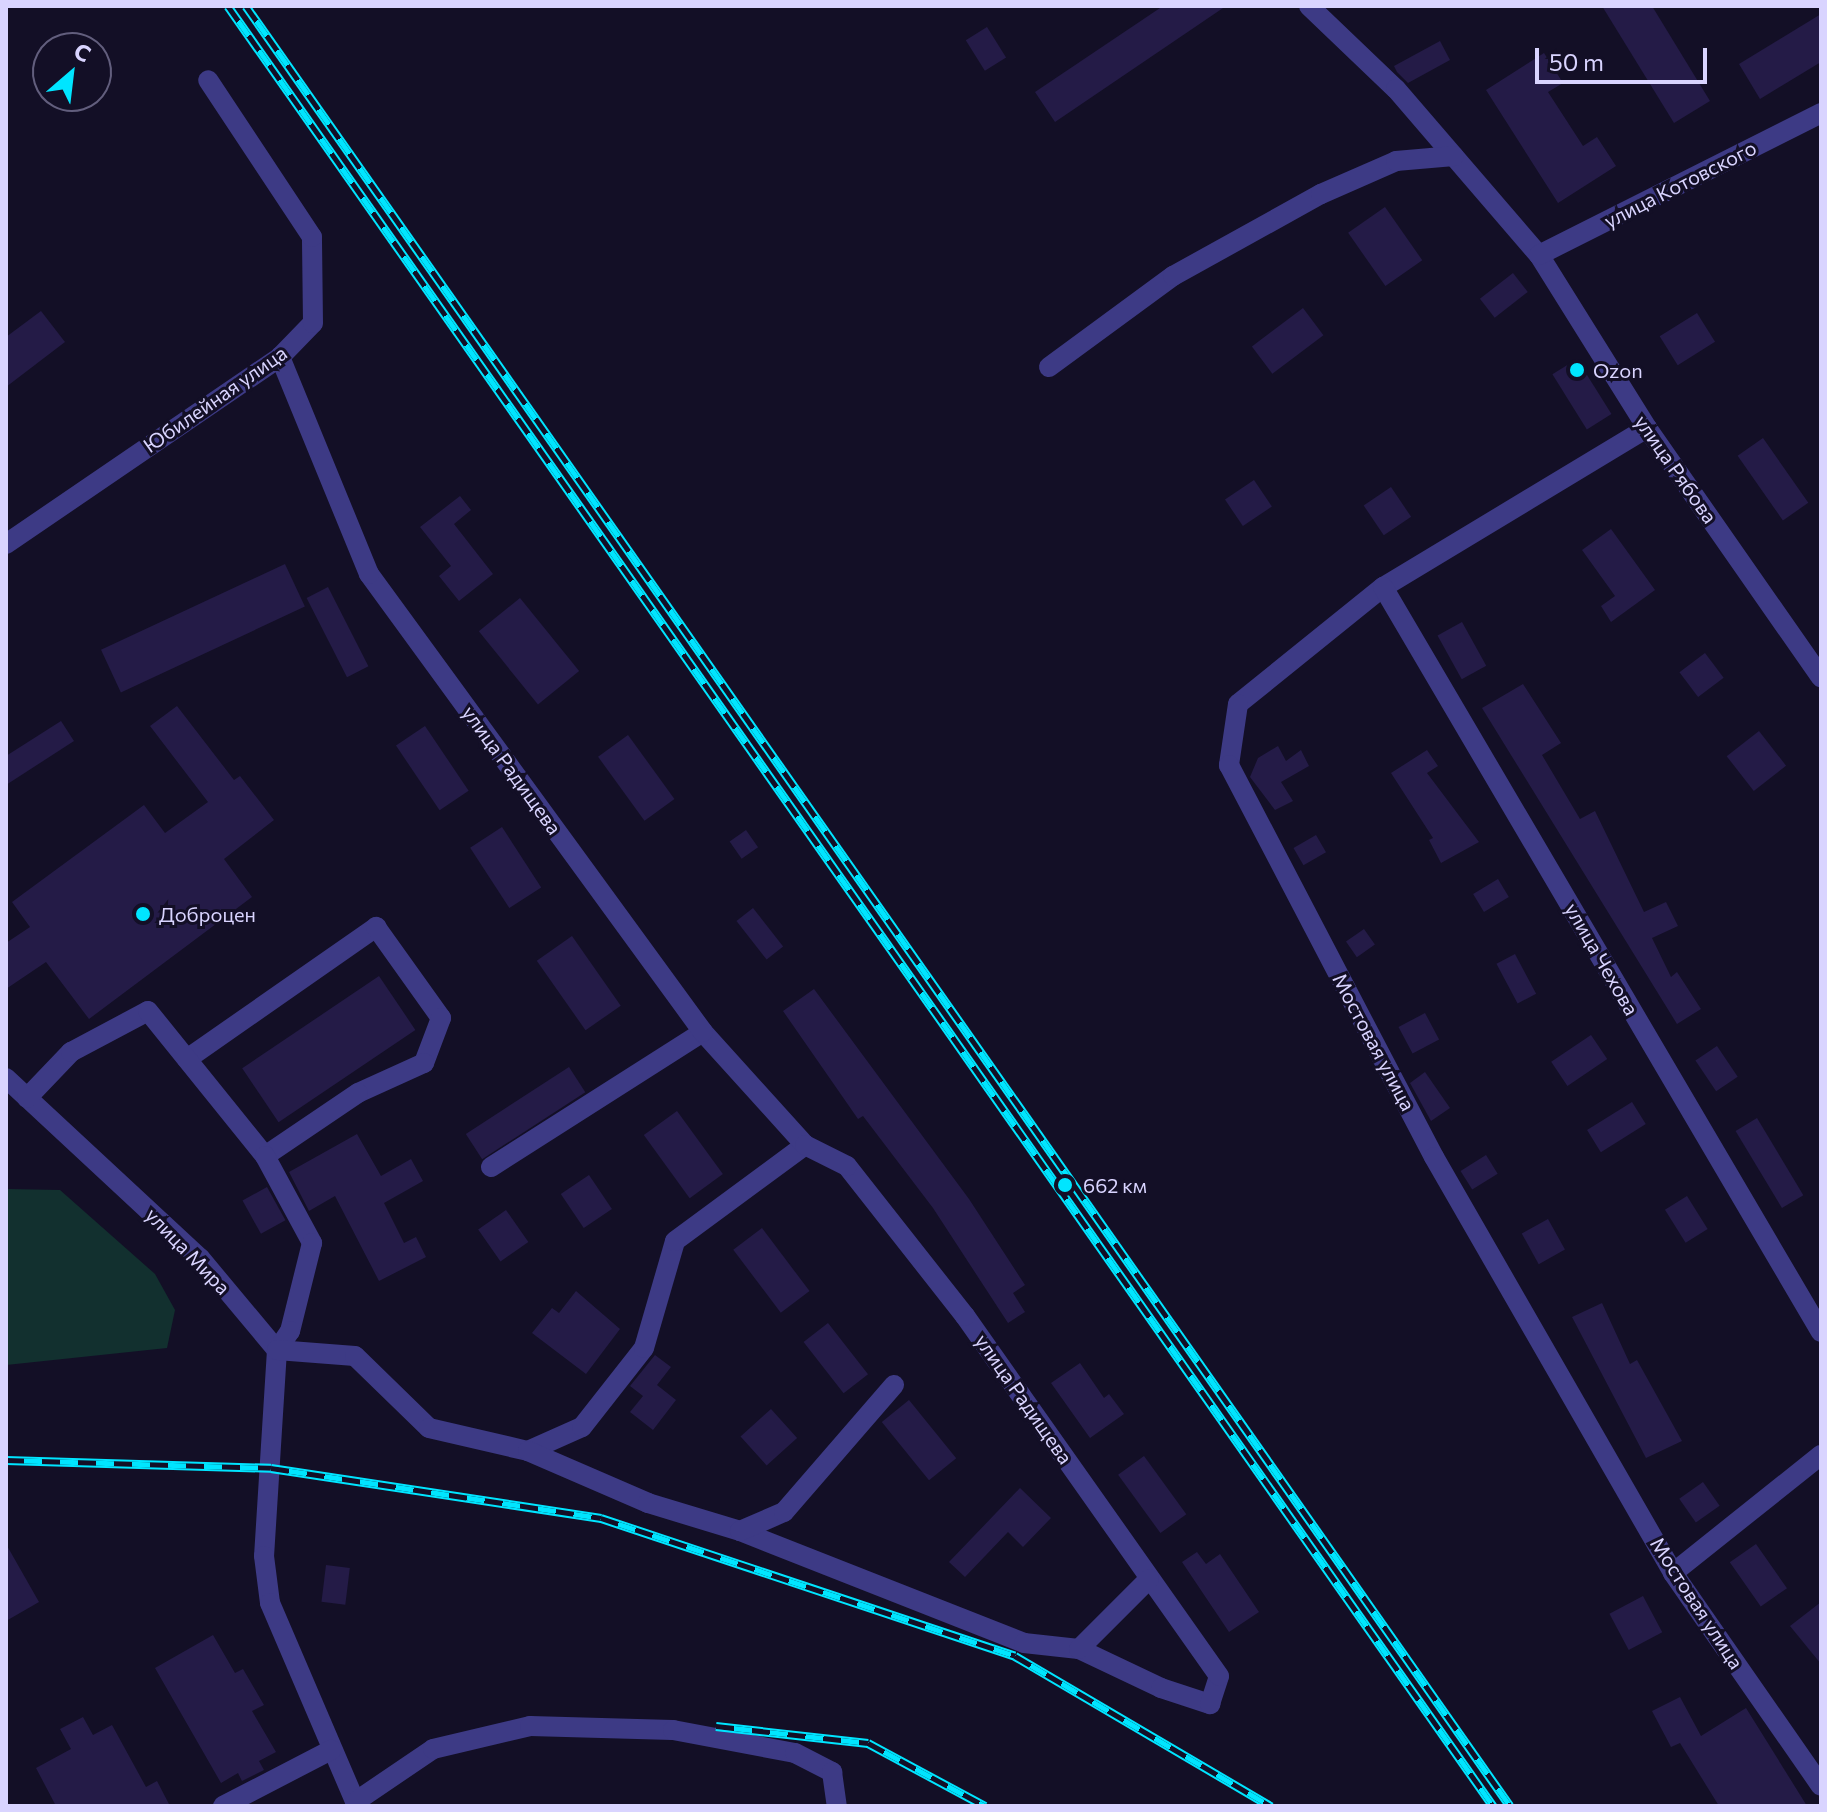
<!DOCTYPE html>
<html>
<head>
<meta charset="utf-8">
<style>
	body { margin:0 }
	#map { position:relative; width:1827px; height:1812px; overflow:hidden; background:#130f26; font-family:Commissioner,sans-serif }
	div>[style] { position:absolute }
	[style*='--x'] { left:calc(var(--x)*1px); top:calc(var(--y)*1px); width:calc(var(--w)*1px); rotate:calc(var(--a)*1deg) }
	.green>* { inset:0; background:#12302f }
	.building>* { inset:0; background:#241b47; transform-origin:0 0 }
	.minor>* { height:20px; margin:-10px; padding:0 10px; transform-origin:10px; border-radius:10px; background:#3d3a85 }
	.rail>* { height:9px; margin-top:-4.5px; transform-origin:0; background:repeating-linear-gradient(90deg,#130f26 0 18px,#00e5ff 0 36px); box-sizing:border-box; border-block:2px solid #00e5ff }
	.dots>* { width:22px; height:22px; translate:-50% -50%; box-sizing:border-box; border:4px solid #130f26; border-radius:50% }
	span { translate:-50% -50%; white-space:nowrap; text-align:center; line-height:1.15; -webkit-text-stroke:6px #130f26; paint-order:stroke }
	.street-label { font-size:20px; color:#d9d4ff }
	.poi-label { font-size:20px; color:#d9d4ff }
	.left { translate:0 -50%; text-align:left }
	.frame { position:absolute; inset:0; border:8px solid #d9d4ff; pointer-events:none }
	.north { position:absolute; left:32px; top:32px; width:80px; height:80px; box-sizing:border-box; background:#130f26; border:2px solid #625e7d; border-radius:50%; rotate:28deg; font-size:22px; font-weight:700; line-height:32px; text-align:center; color:#d9d4ff }
	.north::after { content:''; display:block; margin:auto; width:28px; height:36px; background:#00e5ff; clip-path:polygon(50% 0,100% 100%,50% 72%,0 100%) }
	.scale { position:absolute; left:1535px; top:48px; width:172px; height:36px; box-sizing:border-box; border:4px solid #d9d4ff; border-top:0; padding-left:10px; font-size:24px; line-height:28px; white-space:nowrap; color:#d9d4ff; -webkit-text-stroke:6px #130f26; paint-order:stroke }
</style>
</head>
<body>
<div id="map">
	<div class="green">
		<i style="clip-path:polygon(6px 1189px,60px 1190px,155px 1274px,175px 1310px,167px 1348px,6px 1365px)"></i>
	</div>
	<div class="building">
		<i style="clip-path:polygon(1163px 6px,1226px 6px,1055px 122px,1035px 92px)"></i>
		<i style="clip-path:polygon(1602px 6px,1652px 6px,1710px 101px,1674px 123px)"></i>
		<i style="clip-path:polygon(1821px 14px,1821px 62px,1760px 99px,1739px 64px)"></i>
		<i style="left:987px;top:27px;width:36px;height:25px;rotate:58deg"></i>
		<i style="clip-path:polygon(1440px 41px,1450px 60px,1408px 83px,1397px 72px,1394px 66px)"></i>
		<i style="clip-path:polygon(1544px 53px,1563px 83px,1548px 92px,1583px 146px,1597px 137px,1616px 166px,1558px 203px,1486px 90px)"></i>
		<i style="left:1385px;top:207px;width:65px;height:45px;rotate:55deg"></i>
		<i style="left:1513px;top:273px;width:24px;height:42px;rotate:52deg"></i>
		<i style="left:1303px;top:308px;width:34px;height:64px;rotate:53deg"></i>
		<i style="clip-path:polygon(41px 311px,65px 342px,6px 387px,6px 337px)"></i>
		<i style="left:1697px;top:313px;width:34px;height:44px;rotate:58deg"></i>
		<i style="left:1577px;top:359px;width:65px;height:29px;rotate:58deg"></i>
		<i style="left:1763px;top:438px;width:79px;height:31px;rotate:55deg"></i>
		<i style="left:1254px;top:480px;width:32px;height:35px;rotate:56deg"></i>
		<i style="left:1391px;top:487px;width:36px;height:33px;rotate:56deg"></i>
		<i style="clip-path:polygon(460px 496px,471px 510px,454px 524px,493px 574px,459px 601px,439px 576px,451px 566px,420px 527px)"></i>
		<i style="clip-path:polygon(1611px 529px,1655px 590px,1611px 622px,1601px 606px,1615px 596px,1582px 550px)"></i>
		<i style="left:285px;top:564px;width:47px;height:203px;rotate:65deg"></i>
		<i style="left:328px;top:587px;width:89px;height:24px;rotate:63deg"></i>
		<i style="left:520px;top:598px;width:94px;height:53px;rotate:51deg"></i>
		<i style="left:1462px;top:622px;width:50px;height:28px;rotate:61deg"></i>
		<i style="left:1705px;top:653px;width:31px;height:32px;rotate:53deg"></i>
		<i style="clip-path:polygon(1523px 684px,1561px 743px,1542px 755px,1580px 819px,1595px 811px,1644px 912px,1666px 902px,1678px 926px,1652px 938px,1671px 977px,1677px 972px,1701px 1009px,1677px 1024px,1482px 708px)"></i>
		<i style="clip-path:polygon(177px 706px,234px 780px,240px 776px,274px 820px,224px 859px,252px 897px,89px 1019px,46px 962px,6px 989px,6px 943px,30px 927px,12px 902px,144px 805px,165px 833px,208px 802px,150px 726px)"></i>
		<i style="clip-path:polygon(61px 721px,74px 741px,6px 785px,6px 756px)"></i>
		<i style="left:425px;top:726px;width:78px;height:35px;rotate:56deg"></i>
		<i style="left:1759px;top:731px;width:44px;height:41px;rotate:52deg"></i>
		<i style="left:628px;top:735px;width:79px;height:37px;rotate:54deg"></i>
		<i style="clip-path:polygon(1278px 746px,1286px 761px,1301px 750px,1309px 766px,1281px 782px,1293px 801px,1275px 810px,1250px 777px,1258px 758px)"></i>
		<i style="clip-path:polygon(1427px 750px,1438px 766px,1427px 773px,1479px 842px,1441px 863px,1429px 840px,1433px 838px,1391px 773px)"></i>
		<i style="left:502px;top:827px;width:72px;height:38px;rotate:57deg"></i>
		<i style="left:746px;top:830px;width:21px;height:20px;rotate:55deg"></i>
		<i style="left:1316px;top:835px;width:20px;height:26px;rotate:60deg"></i>
		<i style="left:1498px;top:879px;width:21px;height:29px;rotate:59deg"></i>
		<i style="left:753px;top:908px;width:49px;height:21px;rotate:52deg"></i>
		<i style="left:1364px;top:929px;width:19px;height:22px;rotate:55deg"></i>
		<i style="left:572px;top:936px;width:85px;height:43px;rotate:55deg"></i>
		<i style="left:1515px;top:954px;width:45px;height:21px;rotate:62deg"></i>
		<i style="left:379px;top:976px;width:65px;height:165px;rotate:56deg"></i>
		<i style="clip-path:polygon(814px 989px,969px 1199px,1025px 1285px,1013px 1293px,1025px 1312px,1008px 1323px,933px 1208px,863px 1116px,858px 1119px,783px 1011px)"></i>
		<i style="left:1425px;top:1013px;width:30px;height:30px;rotate:62deg"></i>
		<i style="left:1591px;top:1035px;width:29px;height:48px;rotate:56deg"></i>
		<i style="left:1717px;top:1046px;width:37px;height:26px;rotate:56deg"></i>
		<i style="left:569px;top:1067px;width:30px;height:123px;rotate:57deg"></i>
		<i style="clip-path:polygon(1425px 1072px,1450px 1108px,1431px 1121px,1410px 1083px)"></i>
		<i style="left:1632px;top:1102px;width:26px;height:53px;rotate:58deg"></i>
		<i style="left:677px;top:1111px;width:78px;height:41px;rotate:54deg"></i>
		<i style="left:1757px;top:1118px;width:90px;height:25px;rotate:59deg"></i>
		<i style="clip-path:polygon(357px 1134px,381px 1176px,411px 1159px,423px 1181px,384px 1203px,404px 1243px,416px 1237px,426px 1257px,379px 1281px,335px 1196px,309px 1211px,289px 1172px)"></i>
		<i style="left:1486px;top:1155px;width:22px;height:30px;rotate:58deg"></i>
		<i style="left:589px;top:1175px;width:41px;height:34px;rotate:56deg"></i>
		<i style="left:267px;top:1187px;width:38px;height:28px;rotate:61deg"></i>
		<i style="left:1687px;top:1196px;width:39px;height:26px;rotate:58deg"></i>
		<i style="left:506px;top:1210px;width:39px;height:34px;rotate:55deg"></i>
		<i style="left:1548px;top:1219px;width:35px;height:30px;rotate:61deg"></i>
		<i style="left:762px;top:1228px;width:79px;height:36px;rotate:53deg"></i>
		<i style="clip-path:polygon(576px 1291px,620px 1329px,586px 1374px,532px 1333px,552px 1308px,559px 1313px)"></i>
		<i style="clip-path:polygon(1602px 1303px,1630px 1364px,1637px 1360px,1682px 1441px,1646px 1458px,1572px 1317px)"></i>
		<i style="left:828px;top:1323px;width:65px;height:31px;rotate:52deg"></i>
		<i style="clip-path:polygon(655px 1355px,671px 1367px,657px 1385px,676px 1400px,653px 1430px,630px 1412px,643px 1396px,630px 1386px)"></i>
		<i style="clip-path:polygon(1080px 1363px,1104px 1398px,1109px 1394px,1124px 1414px,1090px 1438px,1051px 1383px)"></i>
		<i style="left:909px;top:1400px;width:75px;height:35px;rotate:51deg"></i>
		<i style="left:771px;top:1409px;width:39px;height:41px;rotate:48deg"></i>
		<i style="left:1144px;top:1456px;width:72px;height:32px;rotate:54deg"></i>
		<i style="left:1703px;top:1482px;width:29px;height:29px;rotate:55deg"></i>
		<i style="clip-path:polygon(1020px 1488px,1051px 1518px,1023px 1547px,1008px 1532px,965px 1577px,949px 1562px)"></i>
		<i style="clip-path:polygon(6px 1544px,39px 1602px,6px 1621px)"></i>
		<i style="left:1756px;top:1544px;width:54px;height:32px;rotate:55deg"></i>
		<i style="clip-path:polygon(1197px 1552px,1206px 1564px,1220px 1554px,1259px 1612px,1229px 1632px,1182px 1562px)"></i>
		<i style="left:326px;top:1565px;width:24px;height:37px;rotate:7deg"></i>
		<i style="left:1643px;top:1596px;width:41px;height:38px;rotate:62deg"></i>
		<i style="clip-path:polygon(1821px 1602px,1821px 1664px,1790px 1626px)"></i>
		<i style="clip-path:polygon(213px 1635px,235px 1673px,243px 1669px,264px 1705px,252px 1711px,276px 1752px,259px 1761px,264px 1770px,242px 1781px,238px 1773px,221px 1783px,155px 1668px)"></i>
		<i style="clip-path:polygon(1680px 1697px,1701px 1736px,1746px 1708px,1807px 1806px,1719px 1806px,1680px 1743px,1671px 1747px,1652px 1711px)"></i>
		<i style="clip-path:polygon(83px 1717px,93px 1735px,112px 1725px,146px 1787px,157px 1781px,170px 1806px,56px 1806px,36px 1768px,71px 1749px,60px 1729px)"></i>
	</div>
	<div class="minor">
		<i style="--x:1309;--y:6;--w:120;--a:43.7"></i>
		<i style="--x:1396;--y:89;--w:219;--a:49.3"></i>
		<i style="--x:1539;--y:255;--w:204;--a:58"></i>
		<i style="--x:1647;--y:428;--w:304;--a:55.1"></i>
		<i style="--x:1539;--y:255;--w:316;--a:-26.7"></i>
		<i style="--x:1049;--y:367;--w:154;--a:-36.3"></i>
		<i style="--x:1173;--y:276;--w:169;--a:-29"></i>
		<i style="--x:1321;--y:194;--w:82;--a:-23.7"></i>
		<i style="--x:1396;--y:161;--w:58;--a:-4.9"></i>
		<i style="--x:1647;--y:428;--w:308;--a:148.9"></i>
		<i style="--x:1383;--y:587;--w:186;--a:141.1"></i>
		<i style="--x:1238;--y:704;--w:62;--a:98.4"></i>
		<i style="--x:1229;--y:765;--w:442;--a:62.4"></i>
		<i style="--x:1434;--y:1157;--w:480;--a:60.1"></i>
		<i style="--x:1673;--y:1573;--w:259;--a:55.2"></i>
		<i style="--x:6;--y:544;--w:332;--a:-34.3"></i>
		<i style="--x:280;--y:357;--w:47;--a:-45.9"></i>
		<i style="--x:313;--y:323;--w:86;--a:-90.7"></i>
		<i style="--x:312;--y:237;--w:188;--a:-123.5"></i>
		<i style="--x:1383;--y:587;--w:864;--a:59.55"></i>
		<i style="--x:187;--y:1059;--w:231;--a:-34.9"></i>
		<i style="--x:376;--y:927;--w:112;--a:54.5"></i>
		<i style="--x:441;--y:1018;--w:48;--a:110.7"></i>
		<i style="--x:424;--y:1063;--w:72;--a:155.6"></i>
		<i style="--x:358;--y:1093;--w:112;--a:145.9"></i>
		<i style="--x:6;--y:1078;--w:265;--a:42.9"></i>
		<i style="--x:200;--y:1258;--w:120;--a:50.1"></i>
		<i style="--x:277;--y:1350;--w:206;--a:93.6"></i>
		<i style="--x:264;--y:1556;--w:47;--a:82.7"></i>
		<i style="--x:270;--y:1603;--w:221;--a:66.8"></i>
		<i style="--x:27;--y:1098;--w:64;--a:-46.3"></i>
		<i style="--x:71;--y:1052;--w:87;--a:-28"></i>
		<i style="--x:148;--y:1011;--w:186;--a:51.1"></i>
		<i style="--x:265;--y:1156;--w:99;--a:61.6"></i>
		<i style="--x:312;--y:1243;--w:91;--a:104"></i>
		<i style="--x:290;--y:1331;--w:23;--a:124"></i>
		<i style="--x:491;--y:1167;--w:251;--a:-32.5"></i>
		<i style="--x:277;--y:1350;--w:78;--a:4.4"></i>
		<i style="--x:355;--y:1356;--w:103;--a:44.2"></i>
		<i style="--x:429;--y:1428;--w:102;--a:13.1"></i>
		<i style="--x:528;--y:1451;--w:59;--a:-24"></i>
		<i style="--x:582;--y:1427;--w:100;--a:-51.9"></i>
		<i style="--x:644;--y:1348;--w:111;--a:-73.8"></i>
		<i style="--x:675;--y:1241;--w:162;--a:-36.4"></i>
		<i style="--x:805;--y:1145;--w:152;--a:-132.1"></i>
		<i style="--x:703;--y:1032;--w:567;--a:-126.1"></i>
		<i style="--x:369;--y:574;--w:235;--a:-112.3"></i>
		<i style="--x:528;--y:1451;--w:131;--a:23.4"></i>
		<i style="--x:648;--y:1503;--w:96;--a:16.9"></i>
		<i style="--x:740;--y:1531;--w:305;--a:21.5"></i>
		<i style="--x:1024;--y:1643;--w:55;--a:6.2"></i>
		<i style="--x:1079;--y:1649;--w:91;--a:25.4"></i>
		<i style="--x:1161;--y:1688;--w:52;--a:18.1"></i>
		<i style="--x:1210;--y:1704;--w:29;--a:-72"></i>
		<i style="--x:1219;--y:1676;--w:441;--a:-125.2"></i>
		<i style="--x:965;--y:1316;--w:191;--a:-128.2"></i>
		<i style="--x:847;--y:1166;--w:47;--a:-153.4"></i>
		<i style="--x:740;--y:1531;--w:48;--a:-23.4"></i>
		<i style="--x:784;--y:1512;--w:168;--a:-49.1"></i>
		<i style="--x:1673;--y:1573;--w:189;--a:-38.6"></i>
		<i style="--x:1079;--y:1649;--w:99;--a:-45"></i>
		<i style="--x:355;--y:1802;--w:94;--a:-34.2"></i>
		<i style="--x:433;--y:1749;--w:100;--a:-13.3"></i>
		<i style="--x:530;--y:1726;--w:143;--a:1.6"></i>
		<i style="--x:673;--y:1730;--w:124;--a:10.7"></i>
		<i style="--x:795;--y:1753;--w:42;--a:27.2"></i>
		<i style="--x:832;--y:1772;--w:34;--a:82"></i>
		<i style="--x:223;--y:1806;--w:122;--a:-27.4"></i>
	</div>
	<div class="rail">
		<i style="--x:228;--y:6;--w:2200;--a:54.9"></i>
		<i style="--x:246;--y:6;--w:2199;--a:54.92"></i>
		<i style="--x:6;--y:1460;--w:265;--a:1.7"></i>
		<i style="--x:271;--y:1468;--w:334;--a:8.6"></i>
		<i style="--x:601;--y:1518;--w:436;--a:18.4"></i>
		<i style="--x:1015;--y:1656;--w:297;--a:30.4"></i>
		<i style="--x:716;--y:1726;--w:153;--a:6.4"></i>
		<i style="--x:868;--y:1743;--w:133;--a:28.3"></i>
	</div>
	<div class="dots">
		<i style="left:1577px;top:370px;background:#00e5ff"></i>
		<i style="left:143px;top:914px;background:#00e5ff"></i>
		<i style="left:1065px;top:1185px;background:#00e5ff"></i>
	</div>
	<div class="street-label">
		<span style="left:1680px;top:184px;rotate:-27deg">улица Котовского</span>
		<span style="left:215px;top:399px;rotate:-35deg">Юбилейная улица</span>
		<span style="left:1676px;top:469px;rotate:55deg">улица Рябова</span>
		<span style="left:512px;top:770px;rotate:54deg">улица Радищева</span>
		<span style="left:1602px;top:959px;rotate:60deg">улица Чехова</span>
		<span style="left:1374px;top:1042px;rotate:62deg">Мостовая улица</span>
		<span style="left:188px;top:1251px;rotate:46deg">улица Мира</span>
		<span style="left:1024px;top:1399px;rotate:55deg">улица Радищева</span>
		<span style="left:1697px;top:1603px;rotate:57deg">Мостовая улица</span>
	</div>
	<div class="poi-label">
		<span class="left" style="left:1593px;top:370px">Ozon</span>
		<span class="left" style="left:159px;top:914px">Доброцен</span>
		<span class="left" style="left:1083px;top:1185px">662 км</span>
	</div>
	<div class="frame"></div>
	<div class="north">С</div>
	<div class="scale">50 m</div>
</div>
</body>
</html>
